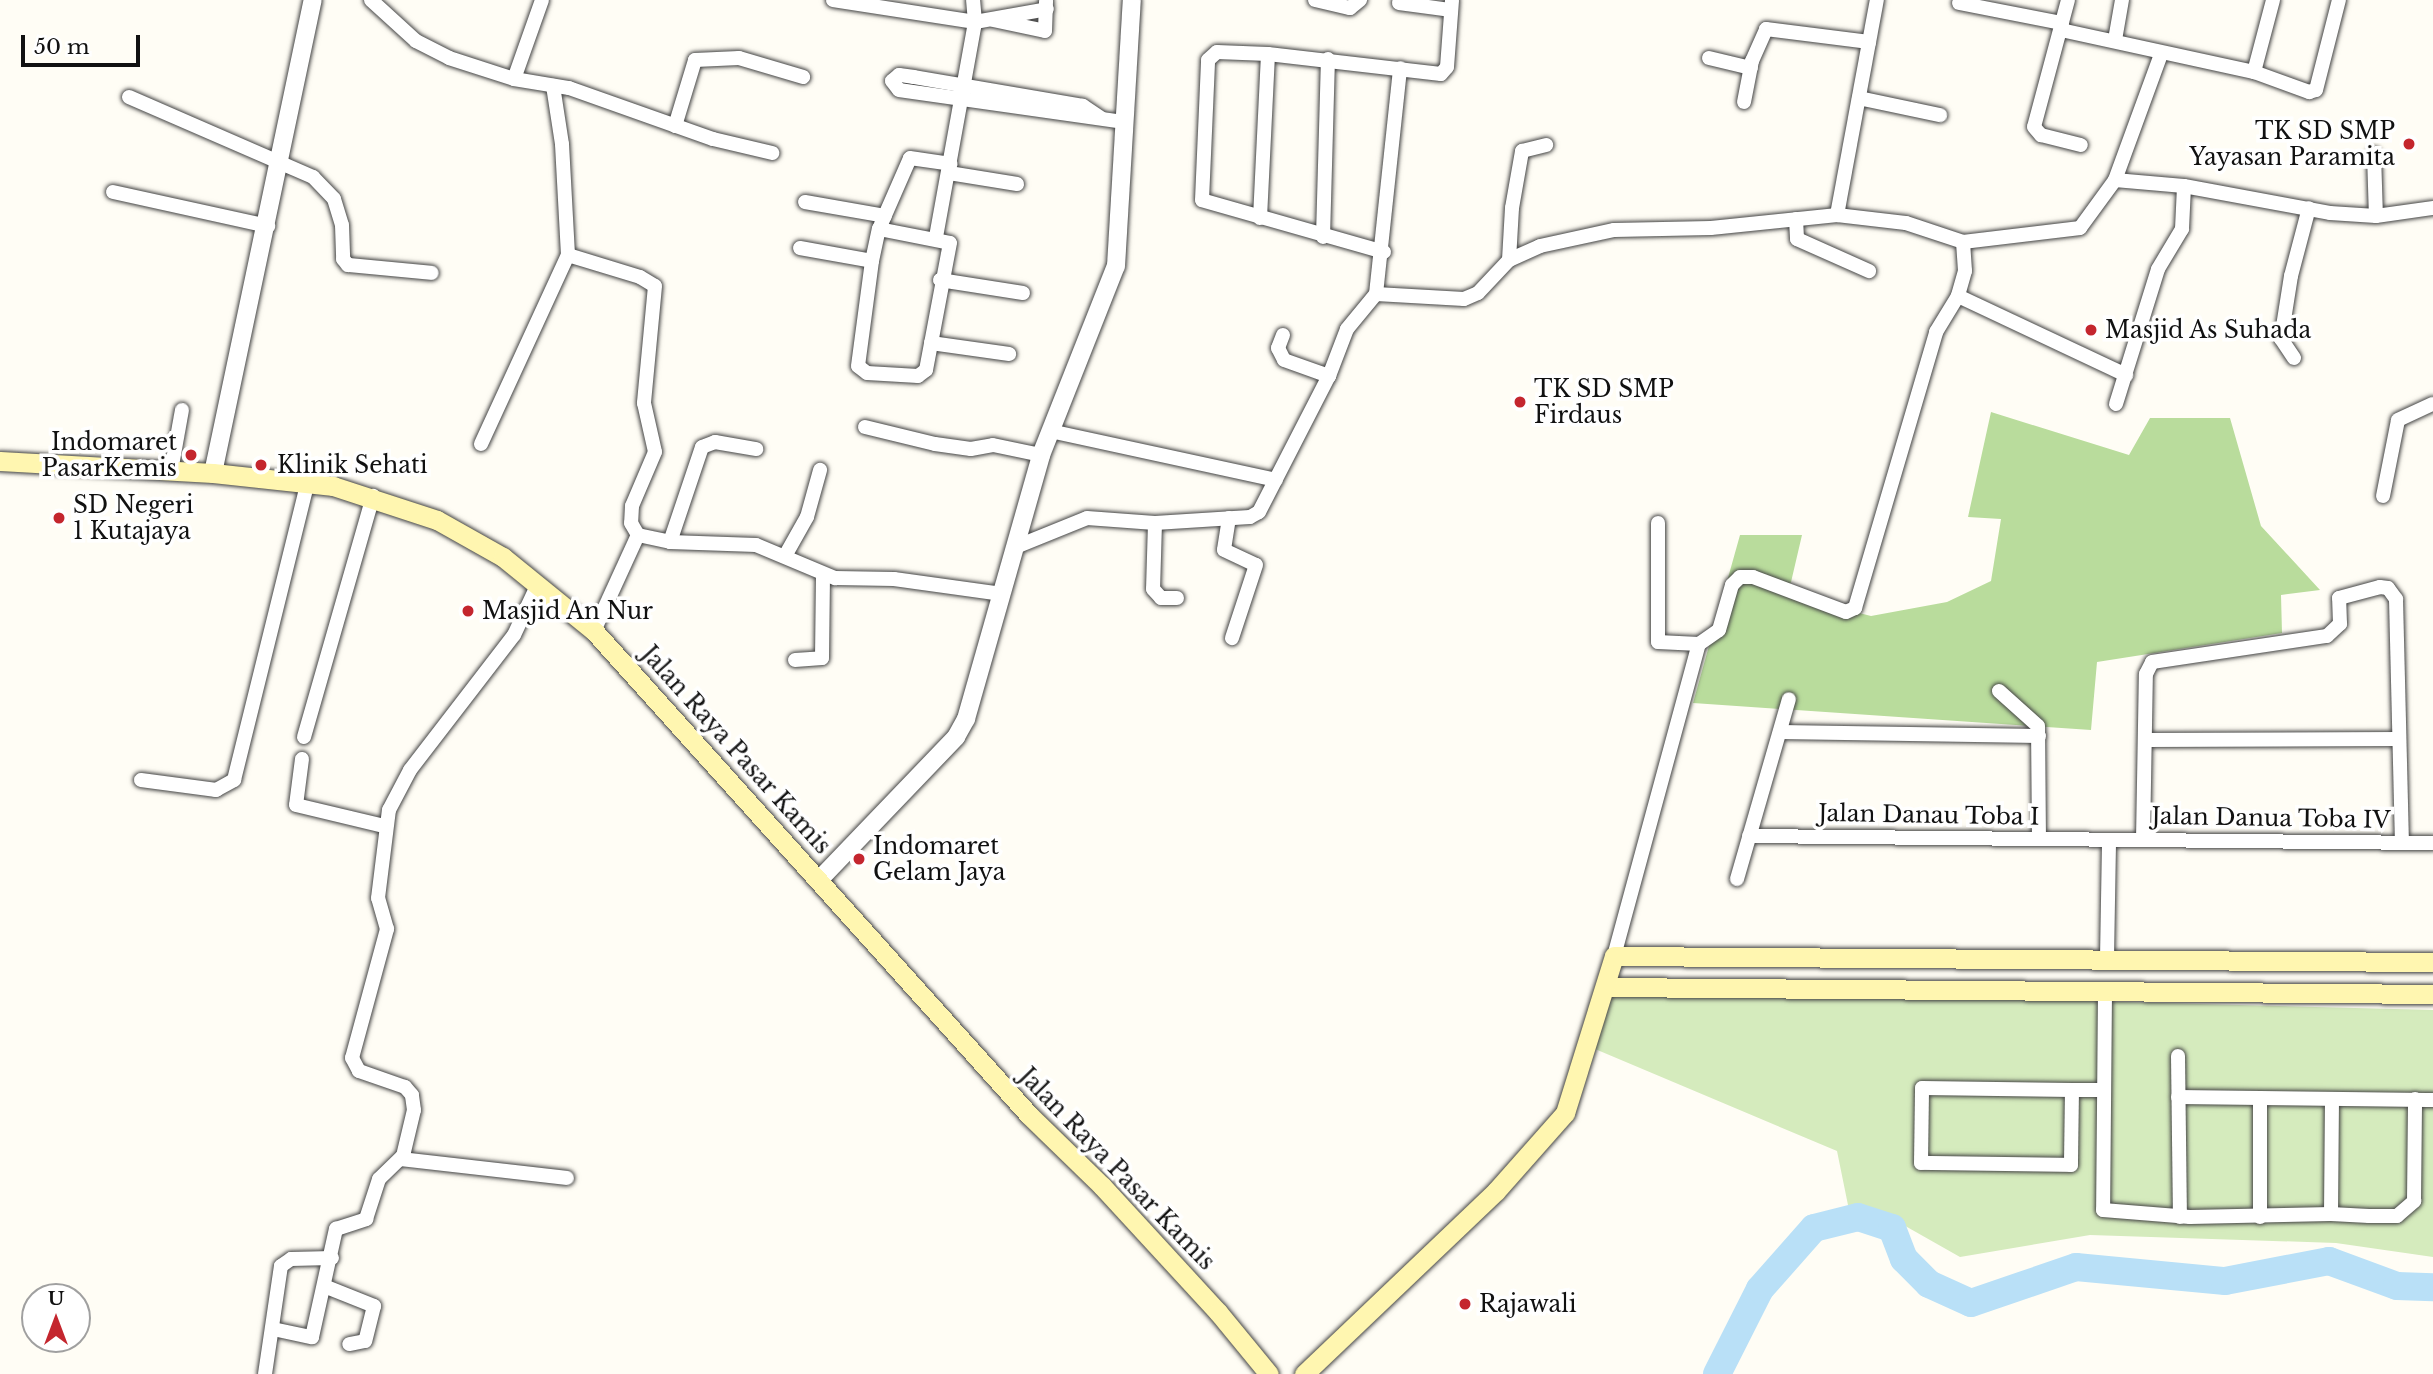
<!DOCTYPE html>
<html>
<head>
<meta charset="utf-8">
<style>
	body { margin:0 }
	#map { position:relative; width:2433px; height:1374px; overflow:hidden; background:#fffdf5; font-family:"Libre Baskerville",serif }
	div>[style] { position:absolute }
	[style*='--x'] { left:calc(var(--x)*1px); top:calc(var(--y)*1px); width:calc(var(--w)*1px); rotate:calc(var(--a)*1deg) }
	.green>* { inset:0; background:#d5ebbd }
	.forest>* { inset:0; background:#b9dc9c }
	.river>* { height:28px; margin:-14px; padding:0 14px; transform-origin:14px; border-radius:14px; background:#b9e0f7 }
	.roads { filter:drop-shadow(0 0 2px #444) drop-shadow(0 0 2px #444) }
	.minor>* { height:14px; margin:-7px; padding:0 7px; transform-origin:7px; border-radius:7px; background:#fff }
	.tertiary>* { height:18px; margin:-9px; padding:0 9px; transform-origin:9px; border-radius:9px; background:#fff }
	.secondary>* { height:19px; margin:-9.5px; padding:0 9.5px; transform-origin:9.5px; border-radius:9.5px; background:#fff6b0 }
	.dots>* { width:19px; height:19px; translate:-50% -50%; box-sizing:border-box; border:4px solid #fff; border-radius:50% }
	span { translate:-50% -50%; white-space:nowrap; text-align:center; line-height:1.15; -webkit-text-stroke:7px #fff; paint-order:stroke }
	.poi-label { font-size:23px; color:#111 }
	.right { translate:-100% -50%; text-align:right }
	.left { translate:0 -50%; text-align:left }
	.street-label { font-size:23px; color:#111 }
	.north { position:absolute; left:21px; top:1283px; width:70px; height:70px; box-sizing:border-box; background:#fff; border:2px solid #a0a0a0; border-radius:50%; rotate:0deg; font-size:19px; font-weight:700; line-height:28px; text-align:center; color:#111 }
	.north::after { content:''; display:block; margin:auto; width:24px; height:32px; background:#c4262e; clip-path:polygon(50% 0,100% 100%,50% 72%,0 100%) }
	.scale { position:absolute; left:21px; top:35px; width:119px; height:32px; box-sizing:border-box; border:4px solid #111; border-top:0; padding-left:9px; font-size:21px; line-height:24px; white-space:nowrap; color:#111; -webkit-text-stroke:5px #fff; paint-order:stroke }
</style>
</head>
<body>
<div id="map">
	<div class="green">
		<i style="clip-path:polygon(1612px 989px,2433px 1010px,2433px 1257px,2336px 1243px,2090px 1235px,1960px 1257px,1877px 1210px,1849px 1210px,1837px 1151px,1595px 1049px)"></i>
	</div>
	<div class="forest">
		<i style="clip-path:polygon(1991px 412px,2129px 455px,2150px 418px,2230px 418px,2261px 526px,2320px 590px,2281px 595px,2282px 633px,2097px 662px,2091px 730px,1693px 703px,1740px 535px,1802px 535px,1788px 595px,1871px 616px,1947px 602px,1991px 581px,2001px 519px,1968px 517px)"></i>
	</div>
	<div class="river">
		<i style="--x:1717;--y:1374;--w:95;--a:-63.2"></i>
		<i style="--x:1760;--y:1289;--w:81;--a:-48.5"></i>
		<i style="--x:1814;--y:1228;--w:45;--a:-14"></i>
		<i style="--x:1858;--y:1217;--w:36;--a:18"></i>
		<i style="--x:1892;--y:1228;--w:33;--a:69"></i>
		<i style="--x:1904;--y:1259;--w:35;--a:45"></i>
		<i style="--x:1929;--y:1284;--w:46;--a:24.3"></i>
		<i style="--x:1971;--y:1303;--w:111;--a:-18.9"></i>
		<i style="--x:2076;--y:1267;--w:150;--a:5.4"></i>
		<i style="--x:2225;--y:1281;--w:106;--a:-10.9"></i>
		<i style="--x:2329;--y:1261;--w:72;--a:20.2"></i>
		<i style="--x:2397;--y:1286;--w:36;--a:2"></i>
	</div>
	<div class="roads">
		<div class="minor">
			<i style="--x:371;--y:0;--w:61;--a:42.3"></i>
			<i style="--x:416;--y:41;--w:37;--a:27"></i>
			<i style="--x:449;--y:58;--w:68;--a:17.9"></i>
			<i style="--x:514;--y:79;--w:56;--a:9.3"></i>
			<i style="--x:569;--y:88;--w:153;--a:19.5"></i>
			<i style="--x:713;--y:139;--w:61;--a:13.3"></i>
			<i style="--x:833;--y:0;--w:144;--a:8.8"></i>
			<i style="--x:975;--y:22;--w:73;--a:-10.2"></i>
			<i style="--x:1315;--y:0;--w:36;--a:13"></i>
			<i style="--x:1350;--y:8;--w:13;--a:-39"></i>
			<i style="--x:2068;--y:0;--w:131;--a:105"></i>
			<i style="--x:2034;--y:127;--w:11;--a:49"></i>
			<i style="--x:2041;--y:135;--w:41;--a:14"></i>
			<i style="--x:1399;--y:3;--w:51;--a:7.8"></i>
			<i style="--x:1959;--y:3;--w:105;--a:11"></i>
			<i style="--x:993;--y:20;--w:53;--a:11.9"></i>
			<i style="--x:1045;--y:31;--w:30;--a:-88"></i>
			<i style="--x:2061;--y:30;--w:198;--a:12.3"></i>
			<i style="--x:2254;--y:72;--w:59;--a:20"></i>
			<i style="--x:2309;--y:92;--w:7;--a:-16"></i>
			<i style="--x:2316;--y:90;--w:93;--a:-75.7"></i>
			<i style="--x:2115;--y:40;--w:41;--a:-80.1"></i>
			<i style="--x:1709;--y:58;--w:43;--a:13.4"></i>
			<i style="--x:2254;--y:72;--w:74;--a:-75.2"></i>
			<i style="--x:514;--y:79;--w:84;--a:-70.5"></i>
			<i style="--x:129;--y:97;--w:201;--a:23.5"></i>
			<i style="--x:313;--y:177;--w:30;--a:46"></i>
			<i style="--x:334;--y:199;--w:27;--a:73"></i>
			<i style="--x:342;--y:225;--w:34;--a:88"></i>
			<i style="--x:343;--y:259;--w:8;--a:50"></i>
			<i style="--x:348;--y:265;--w:84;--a:5.4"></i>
			<i style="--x:1859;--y:98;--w:83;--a:11.9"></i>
			<i style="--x:1744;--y:102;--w:42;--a:-79"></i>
			<i style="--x:1752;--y:61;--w:35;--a:-66"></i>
			<i style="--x:1766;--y:29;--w:104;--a:7.2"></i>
			<i style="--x:1101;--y:118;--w:22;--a:-146"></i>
			<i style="--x:1083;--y:106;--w:171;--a:-170.3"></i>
			<i style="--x:914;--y:77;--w:15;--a:-172"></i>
			<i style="--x:899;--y:75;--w:9;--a:139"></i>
			<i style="--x:892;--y:81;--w:11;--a:52"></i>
			<i style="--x:899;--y:90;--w:226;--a:8.1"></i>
			<i style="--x:675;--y:126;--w:69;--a:-73.1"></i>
			<i style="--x:695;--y:60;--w:44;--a:-2.6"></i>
			<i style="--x:739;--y:58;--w:67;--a:16.5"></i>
			<i style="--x:2374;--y:154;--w:62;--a:88.2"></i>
			<i style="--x:949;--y:173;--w:69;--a:9.2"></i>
			<i style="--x:2115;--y:180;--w:69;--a:5"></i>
			<i style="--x:2184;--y:186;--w:148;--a:10.5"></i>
			<i style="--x:2330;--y:213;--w:46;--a:3.7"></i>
			<i style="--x:2376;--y:216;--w:58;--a:-8"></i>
			<i style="--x:113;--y:192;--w:159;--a:12.4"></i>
			<i style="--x:805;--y:202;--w:81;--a:9.9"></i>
			<i style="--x:1837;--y:215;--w:219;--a:-79.5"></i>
			<i style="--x:1260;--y:218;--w:164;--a:-87.2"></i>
			<i style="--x:1796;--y:219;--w:20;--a:87"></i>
			<i style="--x:1797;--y:239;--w:79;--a:24"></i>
			<i style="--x:879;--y:229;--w:72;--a:11.2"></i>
			<i style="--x:950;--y:243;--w:129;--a:100.7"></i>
			<i style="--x:926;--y:370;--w:10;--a:143"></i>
			<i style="--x:918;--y:376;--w:51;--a:-176.6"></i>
			<i style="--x:867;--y:373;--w:11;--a:-142"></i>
			<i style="--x:858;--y:366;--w:106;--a:-82.4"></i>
			<i style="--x:872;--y:261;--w:33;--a:-78"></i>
			<i style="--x:879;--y:229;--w:77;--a:-66.4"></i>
			<i style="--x:910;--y:158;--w:41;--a:8.3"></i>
			<i style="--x:936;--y:237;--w:219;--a:-79.7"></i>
			<i style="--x:975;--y:22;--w:22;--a:-95"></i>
			<i style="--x:1323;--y:237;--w:178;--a:-88.4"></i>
			<i style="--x:1963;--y:242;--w:29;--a:86"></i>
			<i style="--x:1965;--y:271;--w:26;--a:106"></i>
			<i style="--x:1958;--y:296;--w:186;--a:25.2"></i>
			<i style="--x:800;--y:248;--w:73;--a:10.2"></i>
			<i style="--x:1384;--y:252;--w:189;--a:-164.1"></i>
			<i style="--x:1202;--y:200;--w:140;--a:-87.5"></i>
			<i style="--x:1208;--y:60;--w:12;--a:-42"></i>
			<i style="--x:1217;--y:52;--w:51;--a:2.2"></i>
			<i style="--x:1268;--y:54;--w:174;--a:6.6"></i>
			<i style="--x:1441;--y:74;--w:9;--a:-49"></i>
			<i style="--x:1447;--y:67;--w:67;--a:-85.7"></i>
			<i style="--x:568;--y:255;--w:75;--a:17"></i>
			<i style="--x:640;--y:277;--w:17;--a:31"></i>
			<i style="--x:655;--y:286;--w:118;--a:95.4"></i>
			<i style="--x:644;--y:403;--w:50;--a:77.3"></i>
			<i style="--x:655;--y:452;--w:59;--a:113.1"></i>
			<i style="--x:632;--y:506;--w:17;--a:93"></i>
			<i style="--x:631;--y:523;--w:14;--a:60"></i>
			<i style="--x:638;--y:535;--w:33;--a:12"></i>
			<i style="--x:670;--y:542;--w:86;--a:2"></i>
			<i style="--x:756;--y:545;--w:86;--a:22.7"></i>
			<i style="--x:835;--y:578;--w:59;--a:1"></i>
			<i style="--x:894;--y:579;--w:109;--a:7.9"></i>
			<i style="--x:1509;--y:260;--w:52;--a:-86.7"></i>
			<i style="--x:1512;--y:208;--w:58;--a:-80"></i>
			<i style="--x:1522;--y:151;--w:25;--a:-14"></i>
			<i style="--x:940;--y:280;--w:84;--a:8.9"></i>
			<i style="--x:1376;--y:294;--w:88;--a:3.3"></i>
			<i style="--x:1464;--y:299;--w:15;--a:-23"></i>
			<i style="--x:1478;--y:293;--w:45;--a:-46.8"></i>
			<i style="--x:1509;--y:260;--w:34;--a:-24"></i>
			<i style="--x:1540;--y:246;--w:76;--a:-12.2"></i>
			<i style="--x:1614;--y:230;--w:97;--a:-1.2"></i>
			<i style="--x:1711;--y:228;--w:127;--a:-5.9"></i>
			<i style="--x:1837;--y:215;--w:69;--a:6.6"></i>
			<i style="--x:1906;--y:223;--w:60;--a:18.4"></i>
			<i style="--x:1963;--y:242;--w:118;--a:-6.8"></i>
			<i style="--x:2080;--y:228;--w:59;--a:-53.9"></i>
			<i style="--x:2115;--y:180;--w:134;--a:-69.9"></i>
			<i style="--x:1376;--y:294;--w:227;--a:-83.9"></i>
			<i style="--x:1283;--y:335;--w:14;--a:111"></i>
			<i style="--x:1278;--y:348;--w:13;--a:63"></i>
			<i style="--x:1284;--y:360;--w:48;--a:19.6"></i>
			<i style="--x:931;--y:343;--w:79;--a:8"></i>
			<i style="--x:2294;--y:358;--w:23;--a:-124"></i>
			<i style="--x:2281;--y:339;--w:64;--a:-81"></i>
			<i style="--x:2291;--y:276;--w:70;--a:-75.2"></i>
			<i style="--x:2116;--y:404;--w:141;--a:-72.7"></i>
			<i style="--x:2158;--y:269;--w:47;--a:-59"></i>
			<i style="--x:2182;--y:229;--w:43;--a:-87.3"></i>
			<i style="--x:865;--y:427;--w:72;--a:13.7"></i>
			<i style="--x:935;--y:444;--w:36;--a:8"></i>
			<i style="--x:971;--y:449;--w:22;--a:-10"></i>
			<i style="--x:993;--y:445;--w:49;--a:11.8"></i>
			<i style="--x:1050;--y:431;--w:231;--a:12.2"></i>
			<i style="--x:481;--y:444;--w:208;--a:-65.3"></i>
			<i style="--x:568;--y:255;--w:111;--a:-93.1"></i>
			<i style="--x:562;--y:144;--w:59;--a:-98.8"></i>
			<i style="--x:171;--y:471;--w:62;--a:-79.8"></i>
			<i style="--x:2383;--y:496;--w:77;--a:-78.8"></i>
			<i style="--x:2398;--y:420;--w:38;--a:-25"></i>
			<i style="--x:1229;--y:518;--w:32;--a:99"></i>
			<i style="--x:1224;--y:550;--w:35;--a:25"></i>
			<i style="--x:1256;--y:565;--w:77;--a:108.2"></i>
			<i style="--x:1155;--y:523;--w:66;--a:91.7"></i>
			<i style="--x:1153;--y:589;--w:12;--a:48"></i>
			<i style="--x:1161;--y:598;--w:16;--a:0"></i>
			<i style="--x:670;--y:542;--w:100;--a:-71.4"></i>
			<i style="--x:702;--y:447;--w:14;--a:-21"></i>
			<i style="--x:715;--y:442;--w:42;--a:9.7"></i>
			<i style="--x:1018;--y:546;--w:74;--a:-22.1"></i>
			<i style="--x:1087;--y:518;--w:68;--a:4.2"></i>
			<i style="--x:1155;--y:523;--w:95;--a:-3.6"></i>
			<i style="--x:1250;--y:517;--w:10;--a:-29"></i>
			<i style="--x:1259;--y:512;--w:153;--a:-62.8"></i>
			<i style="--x:1329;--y:376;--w:50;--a:-69"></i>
			<i style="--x:1347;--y:329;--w:45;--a:-50.4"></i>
			<i style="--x:785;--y:556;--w:45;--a:-60.6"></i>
			<i style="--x:807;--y:517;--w:49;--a:-74.5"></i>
			<i style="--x:594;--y:631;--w:106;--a:-65.4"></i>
			<i style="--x:1699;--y:644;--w:24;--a:-35"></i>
			<i style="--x:1719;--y:630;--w:47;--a:-73.9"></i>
			<i style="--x:1732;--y:585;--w:11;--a:-45"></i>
			<i style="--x:1740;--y:577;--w:13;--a:0"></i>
			<i style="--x:1753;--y:577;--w:99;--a:20.6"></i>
			<i style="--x:1846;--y:612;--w:10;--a:-24"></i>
			<i style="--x:1855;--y:608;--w:288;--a:-73.6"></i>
			<i style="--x:1936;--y:332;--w:42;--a:-58.6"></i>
			<i style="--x:795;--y:660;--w:27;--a:-4"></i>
			<i style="--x:822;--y:658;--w:84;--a:-89.3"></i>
			<i style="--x:1999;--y:691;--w:52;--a:41.9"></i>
			<i style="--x:2038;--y:726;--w:113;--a:89.5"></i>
			<i style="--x:1780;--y:732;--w:259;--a:0.9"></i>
			<i style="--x:304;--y:737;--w:251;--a:-74"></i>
			<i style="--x:2145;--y:740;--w:254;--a:-0.2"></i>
			<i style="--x:302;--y:759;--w:46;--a:97.4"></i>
			<i style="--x:296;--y:805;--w:90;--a:13.4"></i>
			<i style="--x:141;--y:780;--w:76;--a:7.6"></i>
			<i style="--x:216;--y:790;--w:21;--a:-29"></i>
			<i style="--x:234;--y:780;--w:307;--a:-76.1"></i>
			<i style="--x:1749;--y:836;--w:684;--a:0.59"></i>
			<i style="--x:2143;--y:840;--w:166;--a:-89"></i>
			<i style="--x:2146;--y:674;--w:13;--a:-63"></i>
			<i style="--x:2152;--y:662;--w:177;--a:-8.5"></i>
			<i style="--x:2327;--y:636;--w:18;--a:-43"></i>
			<i style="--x:2340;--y:624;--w:26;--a:-92"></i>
			<i style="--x:2339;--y:598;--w:42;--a:-15"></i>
			<i style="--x:2380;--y:587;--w:8;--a:7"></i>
			<i style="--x:2388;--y:588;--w:14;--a:54"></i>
			<i style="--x:2396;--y:599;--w:243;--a:88.6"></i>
			<i style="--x:1737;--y:879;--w:187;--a:-73.9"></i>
			<i style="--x:1614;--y:956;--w:323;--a:-74.8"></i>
			<i style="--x:1699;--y:644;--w:41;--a:-177.2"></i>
			<i style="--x:1658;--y:642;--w:119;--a:-90"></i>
			<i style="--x:2107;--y:958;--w:118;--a:-89"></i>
			<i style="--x:2105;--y:992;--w:218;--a:90.5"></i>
			<i style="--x:2103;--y:1210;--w:87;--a:4.6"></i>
			<i style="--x:2190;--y:1217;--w:141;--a:-1.2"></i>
			<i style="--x:2178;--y:1056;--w:161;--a:89.3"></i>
			<i style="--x:2072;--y:1090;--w:75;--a:90.8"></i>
			<i style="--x:2071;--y:1165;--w:150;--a:-179.2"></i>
			<i style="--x:1921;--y:1163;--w:75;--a:-89.2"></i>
			<i style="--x:1922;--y:1088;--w:150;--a:0.8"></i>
			<i style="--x:2072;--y:1090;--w:31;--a:0"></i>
			<i style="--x:2178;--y:1097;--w:255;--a:0.7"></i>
			<i style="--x:2260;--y:1098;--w:119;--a:90"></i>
			<i style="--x:2332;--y:1099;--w:115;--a:90.5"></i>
			<i style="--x:2331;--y:1214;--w:38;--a:3"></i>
			<i style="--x:2369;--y:1216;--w:28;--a:0"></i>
			<i style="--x:2397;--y:1216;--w:23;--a:-41"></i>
			<i style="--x:2414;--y:1201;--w:102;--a:-89.4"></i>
			<i style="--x:401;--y:1159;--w:167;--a:6.5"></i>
			<i style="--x:324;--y:1286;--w:54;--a:21.8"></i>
			<i style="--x:374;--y:1306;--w:36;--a:104"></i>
			<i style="--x:365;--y:1341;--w:16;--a:169"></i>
			<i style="--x:273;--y:1329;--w:40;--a:12"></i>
			<i style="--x:312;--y:1337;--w:111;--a:-77.5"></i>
			<i style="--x:336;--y:1229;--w:32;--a:-18"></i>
			<i style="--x:366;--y:1219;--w:42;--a:-72"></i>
			<i style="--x:379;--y:1179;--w:33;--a:-44"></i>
			<i style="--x:403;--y:1156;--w:47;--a:-76.6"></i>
			<i style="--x:414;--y:1110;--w:15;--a:-98"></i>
			<i style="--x:412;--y:1095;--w:11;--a:-131"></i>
			<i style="--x:405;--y:1087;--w:49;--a:-160.8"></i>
			<i style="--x:359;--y:1071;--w:15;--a:-118"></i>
			<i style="--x:352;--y:1058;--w:134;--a:-74.8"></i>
			<i style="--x:387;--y:929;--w:32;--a:-106"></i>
			<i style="--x:378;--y:898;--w:89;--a:-82.9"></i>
			<i style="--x:389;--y:810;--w:45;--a:-62.3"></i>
			<i style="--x:410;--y:770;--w:170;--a:-52.4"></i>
			<i style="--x:514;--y:635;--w:56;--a:-64.8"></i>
			<i style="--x:265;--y:1374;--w:109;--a:-81.6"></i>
			<i style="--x:281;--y:1266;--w:12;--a:-35"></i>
			<i style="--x:291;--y:1259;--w:41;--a:-1.4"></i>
		</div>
		<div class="tertiary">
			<i style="--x:213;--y:473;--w:483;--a:-78.1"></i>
			<i style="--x:820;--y:879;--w:197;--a:-46.2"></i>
			<i style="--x:956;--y:737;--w:21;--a:-61"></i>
			<i style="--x:966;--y:719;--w:274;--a:-74.1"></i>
			<i style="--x:1041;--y:455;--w:203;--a:-68.4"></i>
			<i style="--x:1116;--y:266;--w:266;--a:-86.6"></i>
		</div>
		<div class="secondary">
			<i style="--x:0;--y:461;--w:213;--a:3.2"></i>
			<i style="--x:213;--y:473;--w:121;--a:6.2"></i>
			<i style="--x:333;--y:486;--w:109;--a:18.1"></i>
			<i style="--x:437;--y:520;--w:76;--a:29.3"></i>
			<i style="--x:503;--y:557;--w:117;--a:39.1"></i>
			<i style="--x:594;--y:631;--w:651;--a:48.05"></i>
			<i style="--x:1029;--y:1115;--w:102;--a:44.2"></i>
			<i style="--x:1102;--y:1186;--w:171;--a:47.4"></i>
			<i style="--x:1218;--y:1312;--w:80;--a:50.6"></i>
			<i style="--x:1605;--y:987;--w:828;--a:0.48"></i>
			<i style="--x:1304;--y:1374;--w:265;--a:-43.6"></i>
			<i style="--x:1496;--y:1191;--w:104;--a:-48.5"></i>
			<i style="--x:1565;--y:1113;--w:164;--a:-72.7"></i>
			<i style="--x:1614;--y:956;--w:819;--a:0.42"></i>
		</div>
	</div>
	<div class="dots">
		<i style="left:2409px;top:144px;background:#c4262e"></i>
		<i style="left:2091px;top:330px;background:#c4262e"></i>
		<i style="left:1520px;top:402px;background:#c4262e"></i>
		<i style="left:191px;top:455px;background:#c4262e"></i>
		<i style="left:261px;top:465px;background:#c4262e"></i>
		<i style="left:59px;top:518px;background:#c4262e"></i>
		<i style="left:468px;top:611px;background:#c4262e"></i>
		<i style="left:859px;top:859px;background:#c4262e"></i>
		<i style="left:1465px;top:1304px;background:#c4262e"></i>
	</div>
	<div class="poi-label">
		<span class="right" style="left:2395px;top:144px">TK SD SMP<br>Yayasan Paramita</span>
		<span class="left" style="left:2105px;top:330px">Masjid As Suhada</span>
		<span class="left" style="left:1534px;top:402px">TK SD SMP<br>Firdaus</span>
		<span class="right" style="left:177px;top:455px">Indomaret<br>PasarKemis</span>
		<span class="left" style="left:277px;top:465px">Klinik Sehati</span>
		<span class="left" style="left:73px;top:518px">SD Negeri<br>1 Kutajaya</span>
		<span class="left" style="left:482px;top:611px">Masjid An Nur</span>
		<span class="left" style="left:873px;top:859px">Indomaret<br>Gelam Jaya</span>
		<span class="left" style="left:1479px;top:1304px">Rajawali</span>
	</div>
	<div class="street-label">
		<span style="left:736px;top:750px;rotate:48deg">Jalan Raya Pasar Kamis</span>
		<span style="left:1929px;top:815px;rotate:1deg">Jalan Danau Toba I</span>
		<span style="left:2271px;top:818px;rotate:1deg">Jalan Danua Toba IV</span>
		<span style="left:1117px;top:1169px;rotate:46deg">Jalan Raya Pasar Kamis</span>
	</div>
	<div class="north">U</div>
	<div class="scale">50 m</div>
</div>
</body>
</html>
